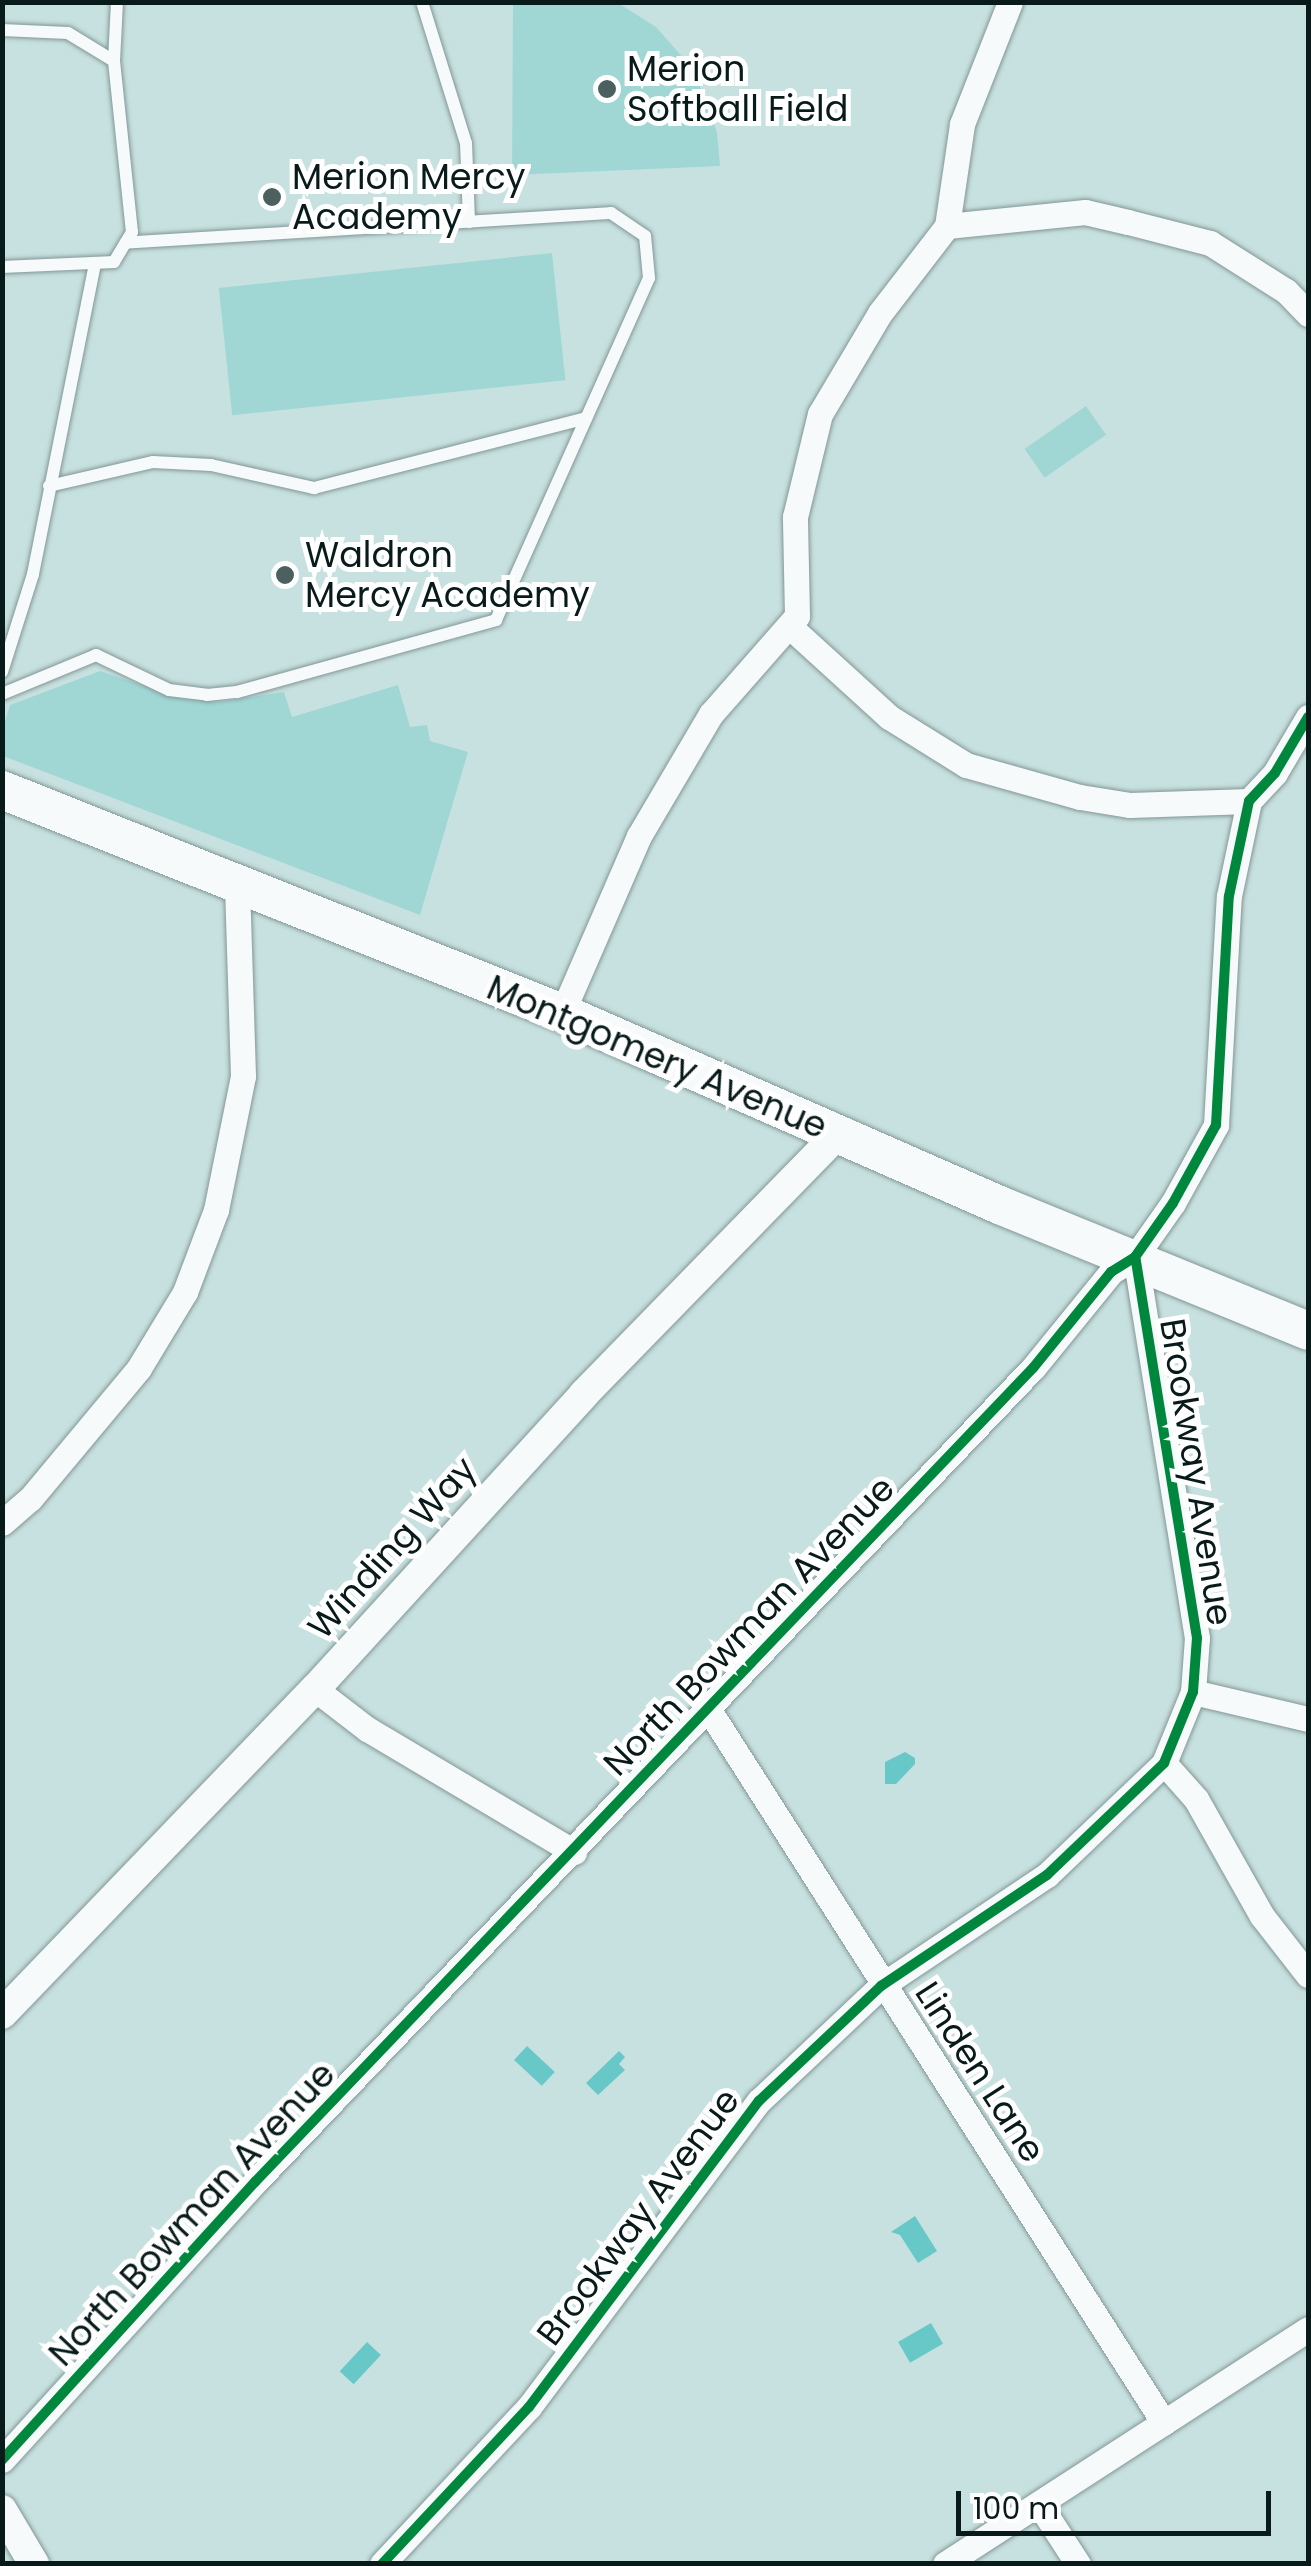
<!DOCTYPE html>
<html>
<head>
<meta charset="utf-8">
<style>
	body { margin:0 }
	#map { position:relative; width:1311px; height:2566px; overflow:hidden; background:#c7e1e0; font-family:Poppins,sans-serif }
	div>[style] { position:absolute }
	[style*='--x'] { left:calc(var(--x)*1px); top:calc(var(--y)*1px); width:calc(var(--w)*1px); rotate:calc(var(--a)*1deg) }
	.green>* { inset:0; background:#a0d7d5; transform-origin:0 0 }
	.water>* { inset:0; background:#68c8c8; transform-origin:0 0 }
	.roads { filter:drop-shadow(0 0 2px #839796) drop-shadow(0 0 2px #839796) }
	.service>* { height:12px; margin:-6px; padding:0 6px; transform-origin:6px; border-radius:6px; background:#f7fafa }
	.minor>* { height:25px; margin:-12.5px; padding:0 12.5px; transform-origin:12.5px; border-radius:12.5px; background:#f7fafa }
	.tertiary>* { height:30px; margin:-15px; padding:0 15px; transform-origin:15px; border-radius:15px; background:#f7fafa }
	.primary>* { height:38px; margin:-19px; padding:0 19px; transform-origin:19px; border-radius:19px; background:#f7fafa }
	.cycleway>* { height:10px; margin:-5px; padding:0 5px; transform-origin:5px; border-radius:5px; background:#00873e }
	.dots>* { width:28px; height:28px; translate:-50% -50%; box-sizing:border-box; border:5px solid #fff; border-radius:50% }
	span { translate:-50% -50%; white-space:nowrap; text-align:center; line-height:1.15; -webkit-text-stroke:10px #fff; paint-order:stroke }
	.poi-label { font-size:35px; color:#081a1a }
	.left { translate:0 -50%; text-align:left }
	.street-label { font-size:35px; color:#081a1a }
	.frame { position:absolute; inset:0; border:5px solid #081a1a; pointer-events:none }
	.scale { position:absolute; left:956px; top:2491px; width:315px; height:45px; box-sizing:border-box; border:5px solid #081a1a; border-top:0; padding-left:12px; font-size:30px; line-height:35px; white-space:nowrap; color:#081a1a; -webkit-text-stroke:8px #fff; paint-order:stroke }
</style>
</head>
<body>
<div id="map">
	<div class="green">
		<i style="clip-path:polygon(513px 3px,618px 3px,656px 27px,686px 61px,706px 98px,717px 133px,720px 166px,512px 175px)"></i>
		<i style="left:552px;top:253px;width:128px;height:335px;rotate:84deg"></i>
		<i style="left:1086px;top:406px;width:35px;height:75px;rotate:55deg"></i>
		<i style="clip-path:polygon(100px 671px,182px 699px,219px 702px,284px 692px,292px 717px,398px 685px,410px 727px,427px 725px,430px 741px,468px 752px,420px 915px,3px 756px,3px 728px,10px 705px)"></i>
	</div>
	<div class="water">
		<i style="clip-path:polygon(905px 1752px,915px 1758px,915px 1764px,896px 1784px,885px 1784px,885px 1762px)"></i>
		<i style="left:527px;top:2046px;width:38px;height:19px;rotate:43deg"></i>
		<i style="clip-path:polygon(619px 2051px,625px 2057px,619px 2064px,625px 2070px,598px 2095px,586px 2083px)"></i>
		<i style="clip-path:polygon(915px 2216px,937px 2251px,918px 2263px,900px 2235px,891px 2232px)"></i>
		<i style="left:931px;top:2323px;width:24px;height:38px;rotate:60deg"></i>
		<i style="left:367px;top:2342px;width:19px;height:40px;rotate:43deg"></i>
	</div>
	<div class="roads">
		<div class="service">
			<i style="--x:422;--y:2;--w:148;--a:72.7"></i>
			<i style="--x:466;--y:143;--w:79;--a:87.8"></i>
			<i style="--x:2;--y:30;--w:66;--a:2.6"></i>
			<i style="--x:68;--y:33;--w:54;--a:31.3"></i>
			<i style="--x:114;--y:61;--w:172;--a:84"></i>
			<i style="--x:132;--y:232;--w:35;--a:121"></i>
			<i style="--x:114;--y:262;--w:112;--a:177.4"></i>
			<i style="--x:114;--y:61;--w:59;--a:-87.1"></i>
			<i style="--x:49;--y:486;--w:107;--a:-13"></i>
			<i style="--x:153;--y:462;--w:58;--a:3"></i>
			<i style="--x:211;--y:465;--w:106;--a:12.6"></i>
			<i style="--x:314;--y:488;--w:281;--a:-14.4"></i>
			<i style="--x:2;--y:672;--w:103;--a:-72.4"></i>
			<i style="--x:33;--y:574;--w:317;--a:-78.7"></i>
			<i style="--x:2;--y:694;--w:102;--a:-22.5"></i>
			<i style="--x:96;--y:655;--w:81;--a:25.6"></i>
			<i style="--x:169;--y:690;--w:38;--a:7"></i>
			<i style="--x:207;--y:695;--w:30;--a:-6"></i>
			<i style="--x:237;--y:692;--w:269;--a:-15.5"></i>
			<i style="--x:496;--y:620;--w:375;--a:-65.9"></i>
			<i style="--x:649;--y:278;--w:42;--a:-95.4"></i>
			<i style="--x:645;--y:236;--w:41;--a:-145.9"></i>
			<i style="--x:611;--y:213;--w:486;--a:176.5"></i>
		</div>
		<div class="minor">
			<i style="--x:947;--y:226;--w:139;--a:-5.8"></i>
			<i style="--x:1085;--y:212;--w:44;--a:13.1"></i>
			<i style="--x:1128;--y:222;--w:85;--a:14.4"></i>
			<i style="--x:1210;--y:243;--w:90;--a:32.3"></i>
			<i style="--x:1286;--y:291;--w:32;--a:46"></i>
			<i style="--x:789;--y:626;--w:135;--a:42.3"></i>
			<i style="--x:889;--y:717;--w:91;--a:31.9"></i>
			<i style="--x:966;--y:765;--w:118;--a:15.7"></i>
			<i style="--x:1080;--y:797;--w:51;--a:9.1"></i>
			<i style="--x:1130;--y:805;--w:119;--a:-1.9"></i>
			<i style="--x:562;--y:1013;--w:193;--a:-66.5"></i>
			<i style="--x:639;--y:836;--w:142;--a:-59.5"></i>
			<i style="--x:711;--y:714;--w:130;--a:-48.7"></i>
			<i style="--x:797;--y:616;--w:99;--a:-91.2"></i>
			<i style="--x:795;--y:517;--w:106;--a:-76.4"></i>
			<i style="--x:820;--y:414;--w:117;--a:-59.3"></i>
			<i style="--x:880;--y:313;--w:110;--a:-52.4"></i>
			<i style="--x:947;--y:226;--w:103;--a:-81.6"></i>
			<i style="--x:962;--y:124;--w:131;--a:-68.5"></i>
			<i style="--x:2;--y:1523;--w:37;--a:-41"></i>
			<i style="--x:30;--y:1499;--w:170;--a:-50.2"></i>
			<i style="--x:139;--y:1368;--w:89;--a:-58.8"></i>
			<i style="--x:185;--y:1292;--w:88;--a:-69.3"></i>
			<i style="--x:216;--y:1210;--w:137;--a:-78.6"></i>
			<i style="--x:243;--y:1076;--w:190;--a:-91.8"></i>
			<i style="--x:315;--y:1689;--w:66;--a:37.6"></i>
			<i style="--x:367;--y:1729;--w:241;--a:30.7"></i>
			<i style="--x:1193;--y:1692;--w:118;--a:13.2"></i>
			<i style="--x:707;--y:1707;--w:849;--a:57.45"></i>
			<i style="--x:1164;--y:1763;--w:48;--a:48.4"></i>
			<i style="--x:1196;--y:1799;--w:134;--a:60.6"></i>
			<i style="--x:1262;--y:1916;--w:75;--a:52.1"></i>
			<i style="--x:2;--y:2460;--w:376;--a:-47.7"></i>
			<i style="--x:255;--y:2182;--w:1126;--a:-46.3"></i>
			<i style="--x:1033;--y:1368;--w:124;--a:-50.9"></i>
			<i style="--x:1111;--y:1272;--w:28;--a:-32"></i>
			<i style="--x:1135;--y:1257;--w:66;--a:-54.9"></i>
			<i style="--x:1173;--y:1203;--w:89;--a:-61.1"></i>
			<i style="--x:1216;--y:1125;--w:229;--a:-86.8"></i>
			<i style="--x:1229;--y:896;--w:97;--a:-78.1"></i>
			<i style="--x:1249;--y:801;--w:38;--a:-47"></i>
			<i style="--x:1275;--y:773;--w:65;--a:-59.5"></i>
			<i style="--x:1039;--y:2504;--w:72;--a:57"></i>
			<i style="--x:382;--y:2564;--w:215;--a:-46.9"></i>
			<i style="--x:529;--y:2407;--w:383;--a:-53.1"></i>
			<i style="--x:759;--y:2101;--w:168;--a:-43.3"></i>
			<i style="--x:881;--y:1986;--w:200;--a:-33.8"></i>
			<i style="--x:1047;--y:1875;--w:162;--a:-43.7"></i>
			<i style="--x:1164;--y:1763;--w:77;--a:-67.8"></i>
			<i style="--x:1193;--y:1692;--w:54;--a:-85.8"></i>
			<i style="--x:1197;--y:1638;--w:386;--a:-99.2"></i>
			<i style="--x:945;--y:2564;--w:432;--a:-32.9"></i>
		</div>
		<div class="tertiary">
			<i style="--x:2;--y:2014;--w:451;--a:-46.1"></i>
			<i style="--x:315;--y:1689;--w:399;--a:-47.6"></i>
			<i style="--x:584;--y:1394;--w:363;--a:-45.7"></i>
			<i style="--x:2;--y:2510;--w:63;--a:59.3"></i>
		</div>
		<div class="primary">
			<i style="--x:2;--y:790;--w:603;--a:21.71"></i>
			<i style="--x:562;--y:1013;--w:480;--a:23.7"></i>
			<i style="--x:1002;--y:1206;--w:331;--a:22.2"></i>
		</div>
	</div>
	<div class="cycleway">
		<i style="--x:2;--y:2460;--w:376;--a:-47.7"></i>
		<i style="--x:255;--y:2182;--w:1126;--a:-46.3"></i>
		<i style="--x:1033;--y:1368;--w:124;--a:-50.9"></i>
		<i style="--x:1111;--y:1272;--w:28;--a:-32"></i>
		<i style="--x:1135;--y:1257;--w:66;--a:-54.9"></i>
		<i style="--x:1173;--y:1203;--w:89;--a:-61.1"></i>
		<i style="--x:1216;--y:1125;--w:229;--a:-86.8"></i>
		<i style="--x:1229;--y:896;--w:97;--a:-78.1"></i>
		<i style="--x:1249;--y:801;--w:38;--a:-47"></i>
		<i style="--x:1275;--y:773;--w:65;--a:-59.5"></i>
		<i style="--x:382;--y:2564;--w:215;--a:-46.9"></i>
		<i style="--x:529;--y:2407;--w:383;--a:-53.1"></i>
		<i style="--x:759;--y:2101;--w:168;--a:-43.3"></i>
		<i style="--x:881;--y:1986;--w:200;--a:-33.8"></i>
		<i style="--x:1047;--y:1875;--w:162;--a:-43.7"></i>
		<i style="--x:1164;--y:1763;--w:77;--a:-67.8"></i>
		<i style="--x:1193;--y:1692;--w:54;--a:-85.8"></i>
		<i style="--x:1197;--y:1638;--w:386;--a:-99.2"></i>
	</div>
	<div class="dots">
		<i style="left:607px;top:89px;background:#4b605f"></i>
		<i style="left:272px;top:197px;background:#4b605f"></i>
		<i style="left:285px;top:575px;background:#4b605f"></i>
	</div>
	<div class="poi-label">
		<span class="left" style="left:627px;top:89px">Merion<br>Softball Field</span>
		<span class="left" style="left:292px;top:197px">Merion Mercy<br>Academy</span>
		<span class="left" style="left:305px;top:575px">Waldron<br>Mercy Academy</span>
	</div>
	<div class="street-label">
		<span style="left:657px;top:1057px;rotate:23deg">Montgomery Avenue</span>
		<span style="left:1196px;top:1472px;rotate:81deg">Brookway Avenue</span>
		<span style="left:392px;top:1548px;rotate:-48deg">Winding Way</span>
		<span style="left:749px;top:1626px;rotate:-46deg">North Bowman Avenue</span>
		<span style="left:980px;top:2072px;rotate:57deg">Linden Lane</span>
		<span style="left:192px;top:2214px;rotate:-47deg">North Bowman Avenue</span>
		<span style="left:638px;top:2217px;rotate:-53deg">Brookway Avenue</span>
	</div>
	<div class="frame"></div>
	<div class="scale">100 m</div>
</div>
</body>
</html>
